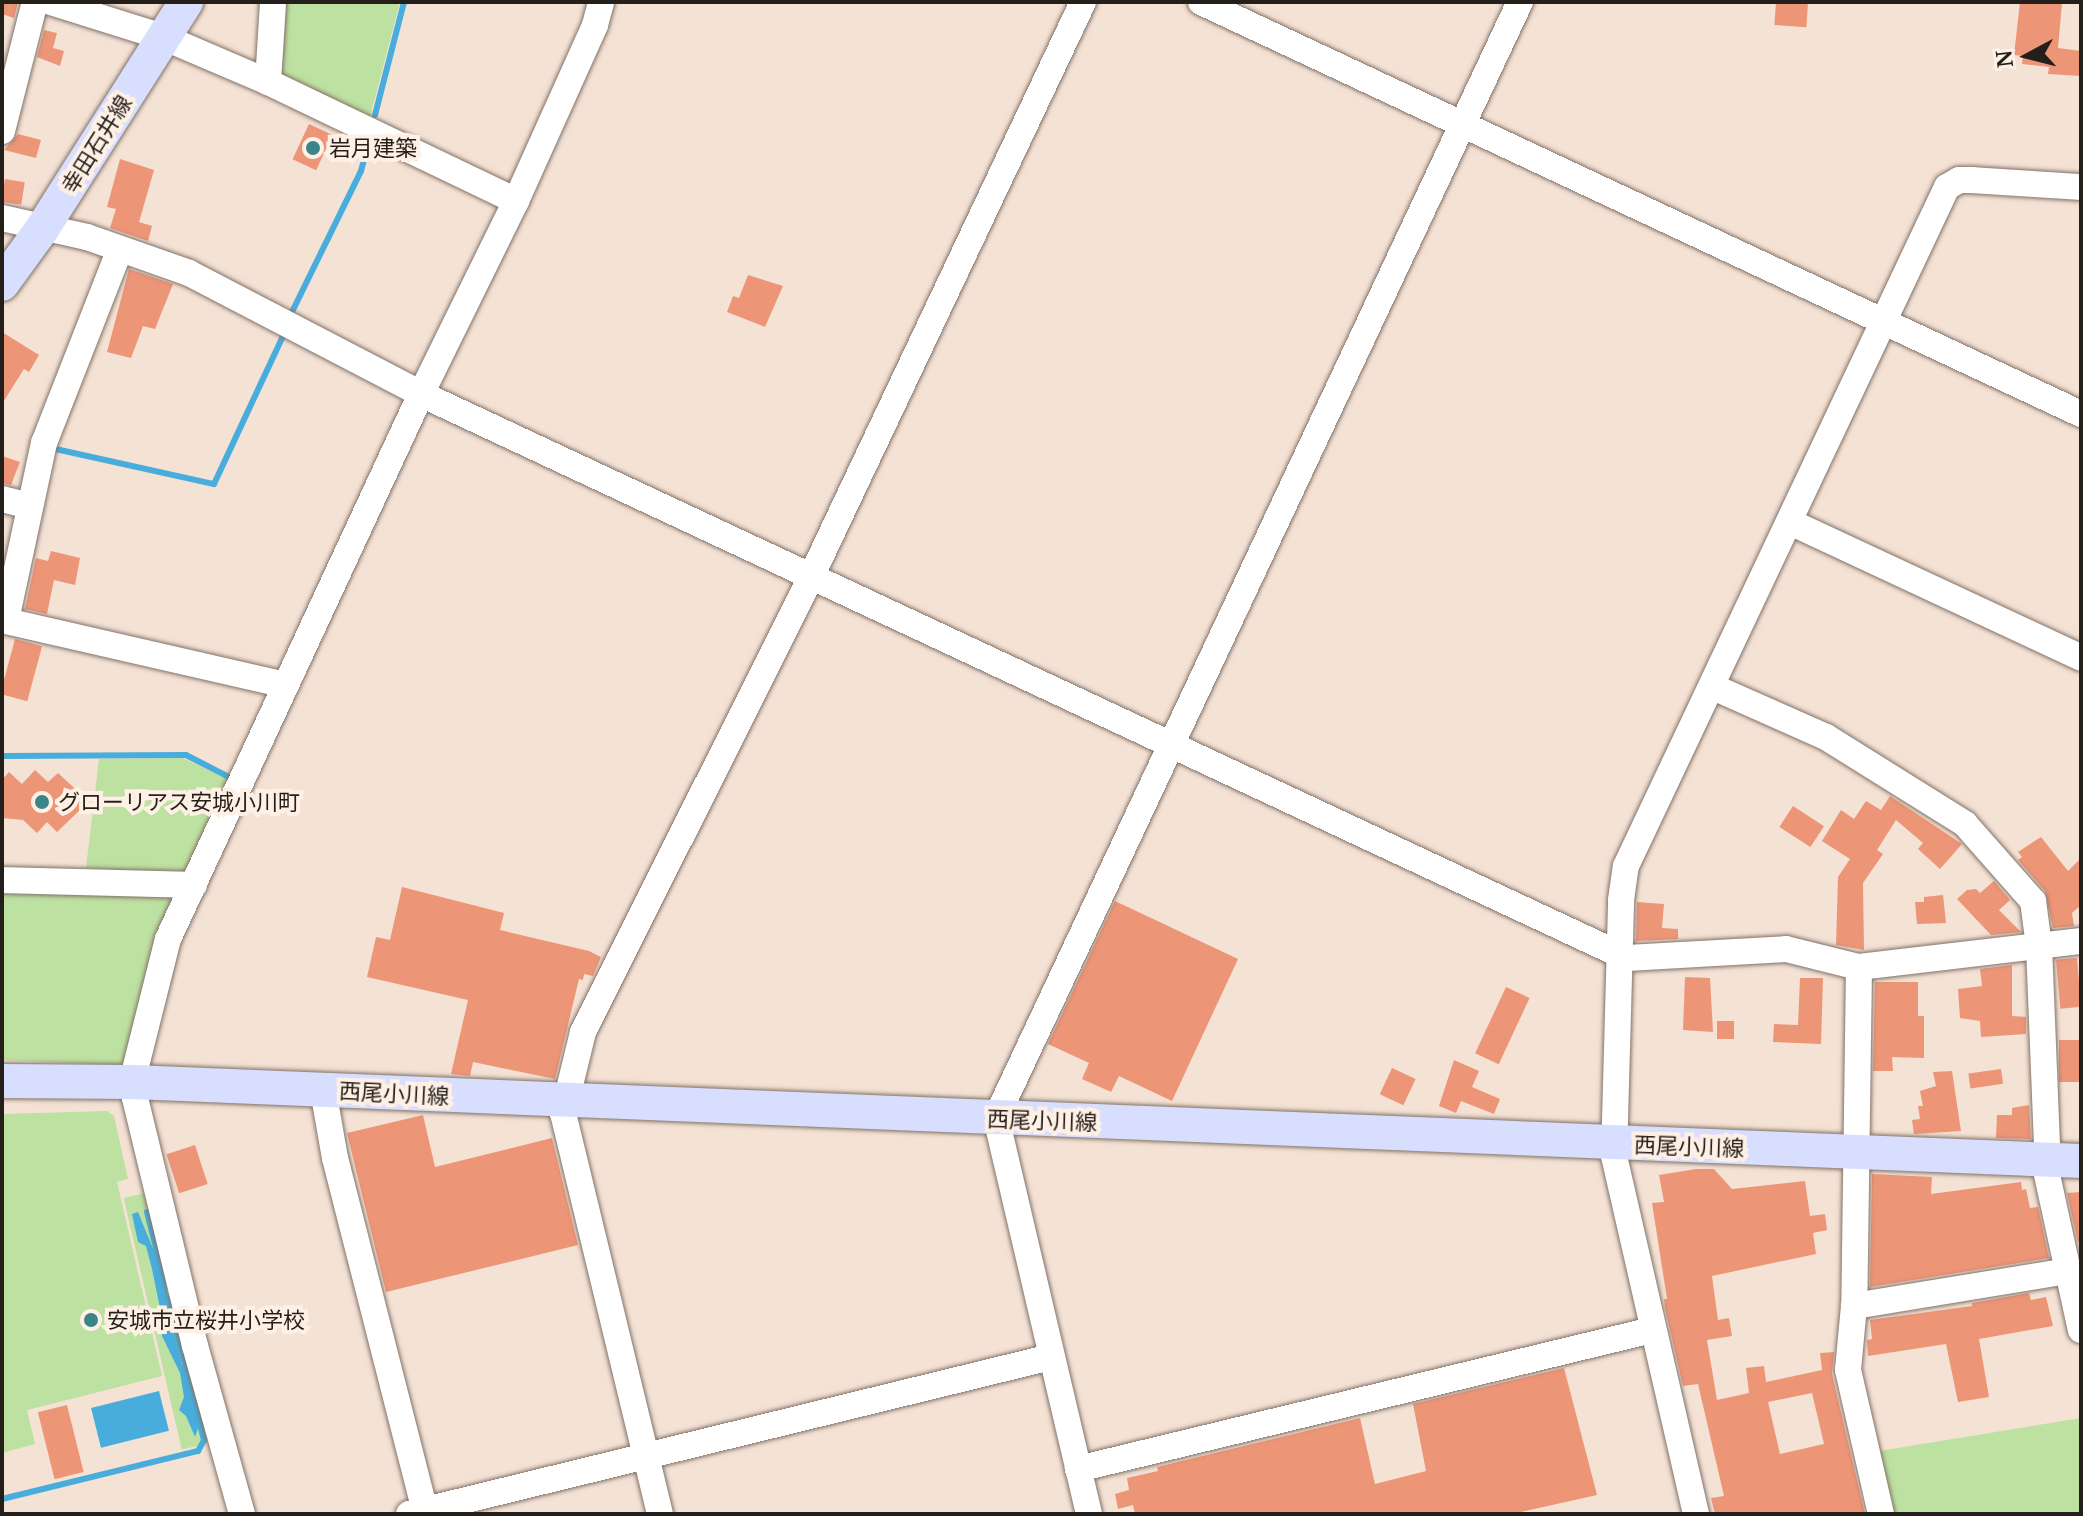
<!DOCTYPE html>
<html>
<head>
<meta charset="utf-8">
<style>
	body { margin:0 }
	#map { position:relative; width:2083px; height:1516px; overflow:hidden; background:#f4e2d5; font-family:"Noto Serif","Noto Sans JP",serif }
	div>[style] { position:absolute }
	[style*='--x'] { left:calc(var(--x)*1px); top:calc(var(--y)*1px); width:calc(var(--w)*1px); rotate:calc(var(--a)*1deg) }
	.green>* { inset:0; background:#bde1a1; transform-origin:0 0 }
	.water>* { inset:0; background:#48addc; transform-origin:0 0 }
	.stream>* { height:6px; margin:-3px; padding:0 3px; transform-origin:3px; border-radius:3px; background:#48addc }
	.building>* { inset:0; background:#ed9577; transform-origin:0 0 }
	.roads { filter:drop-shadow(0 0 2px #827267) drop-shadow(0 0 2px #827267) }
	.minor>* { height:26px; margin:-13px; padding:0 13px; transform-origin:13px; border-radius:13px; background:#fff }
	.major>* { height:34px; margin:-17px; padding:0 17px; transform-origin:17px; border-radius:17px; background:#d7defe }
	.dots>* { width:22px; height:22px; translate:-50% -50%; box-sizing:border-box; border:4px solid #fff0e6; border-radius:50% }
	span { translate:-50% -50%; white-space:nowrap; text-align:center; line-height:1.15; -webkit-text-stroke:8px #fff0e6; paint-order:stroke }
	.street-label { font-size:22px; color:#251f1a }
	.poi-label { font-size:22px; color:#251f1a }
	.left { translate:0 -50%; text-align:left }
	.frame { position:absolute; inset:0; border:4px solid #251f1a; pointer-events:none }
	.north { position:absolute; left:1987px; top:16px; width:80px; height:80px; -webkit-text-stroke:6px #fff0e6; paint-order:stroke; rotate:263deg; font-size:22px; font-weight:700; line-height:32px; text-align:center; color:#251f1a }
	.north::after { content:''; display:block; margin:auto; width:28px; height:36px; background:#251f1a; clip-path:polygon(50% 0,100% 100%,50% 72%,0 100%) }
</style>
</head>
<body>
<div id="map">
	<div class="green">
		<i style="clip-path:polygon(281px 2px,400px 2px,369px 121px,275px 78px)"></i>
		<i style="clip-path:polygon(183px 758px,230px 780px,186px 875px,86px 868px,99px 759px)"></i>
		<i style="clip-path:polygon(2px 889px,171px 892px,173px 901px,124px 1065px,2px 1060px)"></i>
		<i style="clip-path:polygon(107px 1111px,114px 1116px,128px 1179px,117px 1182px,162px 1376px,27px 1410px,35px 1444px,2px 1453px,2px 1114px)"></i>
		<i style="left:150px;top:1192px;width:258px;height:27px;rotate:77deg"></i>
		<i style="clip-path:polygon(2081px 1418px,2081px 1514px,1887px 1514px,1873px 1452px)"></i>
	</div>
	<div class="water">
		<i style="clip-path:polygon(138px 1212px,156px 1256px,163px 1262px,172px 1325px,182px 1366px,189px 1372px,198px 1428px,195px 1437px,186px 1416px,179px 1410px,184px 1397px,180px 1373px,162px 1336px,162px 1318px,152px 1269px,146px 1246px,138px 1242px,132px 1214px)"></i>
		<i style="left:159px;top:1391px;width:41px;height:70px;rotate:76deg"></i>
	</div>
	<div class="stream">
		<i style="--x:375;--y:115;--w:117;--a:-75.6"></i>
		<i style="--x:290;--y:316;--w:161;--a:-63.9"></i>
		<i style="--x:361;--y:171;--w:34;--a:-75"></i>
		<i style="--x:51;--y:448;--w:167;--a:12.5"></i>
		<i style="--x:214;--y:484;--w:168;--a:-65"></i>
		<i style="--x:2;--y:756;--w:184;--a:-0.3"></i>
		<i style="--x:186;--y:755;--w:53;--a:27.1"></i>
		<i style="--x:147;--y:1212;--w:54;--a:76"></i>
		<i style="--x:2;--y:1499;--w:202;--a:-13.8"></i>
		<i style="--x:198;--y:1451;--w:13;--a:-61"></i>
		<i style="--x:204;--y:1440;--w:146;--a:-104.2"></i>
	</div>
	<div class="building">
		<i style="clip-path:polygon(2px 2px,18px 2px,14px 18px,2px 14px)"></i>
		<i style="left:1776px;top:2px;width:32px;height:23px;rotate:4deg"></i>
		<i style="clip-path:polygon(2020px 2px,2062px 3px,2058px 48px,2081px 51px,2081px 76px,2048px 74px,2049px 67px,2022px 64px,2023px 56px,2014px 55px)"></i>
		<i style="clip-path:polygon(44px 30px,57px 33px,53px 48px,64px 51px,60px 66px,37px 57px)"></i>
		<i style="left:309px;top:124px;width:26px;height:39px;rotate:25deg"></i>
		<i style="clip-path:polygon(18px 134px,41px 140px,36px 158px,4px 150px)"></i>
		<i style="clip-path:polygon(120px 159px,154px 170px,139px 222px,152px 226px,148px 241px,110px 228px,116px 209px,107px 207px)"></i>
		<i style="left:5px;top:179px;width:20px;height:23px;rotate:9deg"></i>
		<i style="clip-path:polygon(129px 269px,173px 284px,155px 329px,143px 326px,131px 358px,107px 352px)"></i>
		<i style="clip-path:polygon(748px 275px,783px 286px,765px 327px,727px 312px,733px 296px,739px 298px)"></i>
		<i style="clip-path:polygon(2px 332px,39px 355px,29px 372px,24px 369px,2px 404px)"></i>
		<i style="clip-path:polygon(2px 456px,20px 462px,11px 485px,2px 483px)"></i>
		<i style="clip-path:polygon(51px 551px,80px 558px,75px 585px,54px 580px,47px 614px,25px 609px,36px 558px,48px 561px)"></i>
		<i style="left:15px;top:639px;width:28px;height:57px;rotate:15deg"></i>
		<i style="clip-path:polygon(35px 770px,48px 782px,58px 773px,85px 798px,79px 805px,82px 808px,57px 832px,47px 822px,37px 833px,23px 820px,2px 818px,2px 780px,9px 772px,22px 784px)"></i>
		<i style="clip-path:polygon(1890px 796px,1962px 844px,1940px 869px,1918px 849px,1923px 843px,1896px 820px,1877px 850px,1883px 854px,1863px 883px,1864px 950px,1836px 945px,1838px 877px,1850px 859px,1822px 841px,1841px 810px,1854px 819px,1866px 801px,1881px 810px)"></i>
		<i style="left:1793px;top:806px;width:37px;height:25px;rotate:33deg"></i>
		<i style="clip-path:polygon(2041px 837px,2068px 871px,2081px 858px,2081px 905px,2072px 913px,2074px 926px,2053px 928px,2045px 891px,2018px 860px,2022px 857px,2018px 852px)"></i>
		<i style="clip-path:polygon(1994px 881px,2010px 900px,1999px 910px,2021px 932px,1991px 935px,1957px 899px,1967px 890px,1976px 889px,1980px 893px)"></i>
		<i style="clip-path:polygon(402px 887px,504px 913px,500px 930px,589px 951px,601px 957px,593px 976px,584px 974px,583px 980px,579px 979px,555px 1079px,473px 1062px,470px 1076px,451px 1074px,468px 1000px,367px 977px,376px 937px,390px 940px)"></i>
		<i style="clip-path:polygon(1943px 895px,1946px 923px,1917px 924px,1915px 902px,1924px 902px,1924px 897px)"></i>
		<i style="clip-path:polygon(1115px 901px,1238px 959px,1172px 1101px,1119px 1076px,1111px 1092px,1082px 1079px,1089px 1063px,1048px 1044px)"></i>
		<i style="clip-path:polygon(1637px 902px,1664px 904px,1662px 928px,1678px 929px,1678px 939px,1636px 941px)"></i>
		<i style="left:2077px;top:958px;width:49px;height:21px;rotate:85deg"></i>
		<i style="clip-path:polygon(2012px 965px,2012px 1016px,2026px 1017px,2026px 1034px,1981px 1037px,1980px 1021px,1960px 1018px,1958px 989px,1982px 986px,1980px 969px)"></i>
		<i style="clip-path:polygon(1685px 977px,1710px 978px,1713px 1032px,1683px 1030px)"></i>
		<i style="clip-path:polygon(1800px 978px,1823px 978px,1821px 1044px,1773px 1042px,1774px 1024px,1798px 1025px)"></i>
		<i style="clip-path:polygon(1875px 982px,1918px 982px,1918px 1016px,1924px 1016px,1924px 1058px,1892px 1057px,1893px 1071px,1873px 1071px)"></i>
		<i style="left:1506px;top:987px;width:26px;height:73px;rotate:25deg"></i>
		<i style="left:1717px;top:1021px;width:17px;height:18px"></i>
		<i style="left:2081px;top:1040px;width:42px;height:22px;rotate:90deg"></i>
		<i style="clip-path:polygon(1454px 1060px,1479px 1071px,1472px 1087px,1500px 1099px,1494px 1114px,1461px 1101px,1456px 1113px,1439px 1106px)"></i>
		<i style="left:1392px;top:1068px;width:26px;height:29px;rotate:25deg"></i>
		<i style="left:2001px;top:1069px;width:15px;height:33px;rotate:82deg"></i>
		<i style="clip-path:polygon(1952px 1071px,1961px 1131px,1914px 1134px,1912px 1120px,1920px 1119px,1918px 1106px,1923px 1106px,1920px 1091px,1936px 1086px,1933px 1072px)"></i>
		<i style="clip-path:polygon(2029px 1105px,2031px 1139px,1996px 1138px,1997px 1115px,2012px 1115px,2012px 1108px)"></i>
		<i style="clip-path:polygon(423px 1115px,435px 1167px,552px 1138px,578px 1245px,386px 1292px,347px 1133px)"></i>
		<i style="left:195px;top:1145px;width:41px;height:30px;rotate:72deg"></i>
		<i style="clip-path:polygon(evenodd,1696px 1169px,1714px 1169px,1732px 1189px,1805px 1181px,1810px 1216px,1825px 1214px,1827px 1230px,1813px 1233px,1816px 1254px,1712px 1276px,1718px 1320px,1729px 1318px,1732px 1336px,1707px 1340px,1717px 1400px,1749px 1393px,1746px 1368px,1764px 1366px,1766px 1382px,1822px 1370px,1820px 1353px,1834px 1352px,1832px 1374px,1865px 1514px,1715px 1514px,1711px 1498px,1724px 1496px,1698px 1384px,1683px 1386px,1665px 1308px,1664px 1299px,1667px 1299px,1652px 1203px,1664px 1202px,1659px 1175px,1696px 1169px,1812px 1393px,1824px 1444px,1780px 1454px,1768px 1402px,1812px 1393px)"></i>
		<i style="clip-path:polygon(1872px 1174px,1932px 1177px,1931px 1194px,2021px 1182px,2022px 1190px,2026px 1189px,2030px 1208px,2038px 1207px,2049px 1258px,1870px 1287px)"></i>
		<i style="clip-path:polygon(2081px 1192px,2081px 1242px,2078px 1242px,2067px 1193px)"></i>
		<i style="clip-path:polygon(2029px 1293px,2031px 1300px,2046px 1297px,2053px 1326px,1979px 1339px,1989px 1397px,1958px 1402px,1946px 1344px,1868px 1356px,1867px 1340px,1872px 1339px,1870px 1320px,1972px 1306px,1972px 1303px)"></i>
		<i style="clip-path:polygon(1564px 1368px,1597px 1495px,1512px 1514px,1135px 1514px,1133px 1505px,1118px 1509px,1115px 1494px,1129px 1490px,1127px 1478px,1158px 1471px,1157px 1467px,1360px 1418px,1375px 1484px,1426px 1471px,1413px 1404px)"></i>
		<i style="left:67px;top:1405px;width:69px;height:30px;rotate:76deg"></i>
	</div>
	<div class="roads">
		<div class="minor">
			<i style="--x:51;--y:2;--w:117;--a:17.4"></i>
			<i style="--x:163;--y:37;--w:114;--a:23.2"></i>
			<i style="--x:268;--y:82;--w:275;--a:25.6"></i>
			<i style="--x:1201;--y:2;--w:972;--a:25.09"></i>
			<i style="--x:268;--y:82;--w:80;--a:-86.4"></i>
			<i style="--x:2;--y:131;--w:133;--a:-75.7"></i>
			<i style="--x:2;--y:218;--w:87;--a:12.6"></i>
			<i style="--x:87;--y:237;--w:108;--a:19.4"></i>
			<i style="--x:189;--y:273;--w:262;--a:27.5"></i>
			<i style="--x:421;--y:394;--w:1331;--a:25.06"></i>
			<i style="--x:1627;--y:958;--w:159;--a:-3.2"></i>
			<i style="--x:1786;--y:949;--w:75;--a:13.9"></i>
			<i style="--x:1859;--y:967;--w:224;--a:-6.7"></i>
			<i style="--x:2;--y:499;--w:29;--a:14"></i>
			<i style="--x:1790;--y:522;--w:321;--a:25"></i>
			<i style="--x:2;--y:620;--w:291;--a:12.9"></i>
			<i style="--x:6;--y:620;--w:181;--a:-77.9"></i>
			<i style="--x:44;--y:443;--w:208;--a:-68.6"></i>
			<i style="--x:1713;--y:687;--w:124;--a:23.9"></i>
			<i style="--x:1826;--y:737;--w:164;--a:32"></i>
			<i style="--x:1965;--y:824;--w:103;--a:48.6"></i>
			<i style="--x:2033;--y:901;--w:45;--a:82.4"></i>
			<i style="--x:2039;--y:946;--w:200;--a:87.7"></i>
			<i style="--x:2047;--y:1146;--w:15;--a:101"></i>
			<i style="--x:2044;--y:1161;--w:173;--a:77.7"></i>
			<i style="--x:2;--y:880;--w:192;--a:1.5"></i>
			<i style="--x:1859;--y:967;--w:339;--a:90.8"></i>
			<i style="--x:1854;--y:1306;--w:216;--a:-9.3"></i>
			<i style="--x:323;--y:1090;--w:69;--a:80"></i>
			<i style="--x:335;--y:1158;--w:367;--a:75.7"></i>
			<i style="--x:1854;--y:1306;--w:64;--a:95.4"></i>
			<i style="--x:1848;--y:1370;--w:148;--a:77.1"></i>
			<i style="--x:1078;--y:1469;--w:591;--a:-13.61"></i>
			<i style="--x:242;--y:1514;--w:174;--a:-105.6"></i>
			<i style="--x:195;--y:1346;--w:255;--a:-103.6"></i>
			<i style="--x:135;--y:1098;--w:16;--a:-101"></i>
			<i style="--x:132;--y:1082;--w:12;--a:-76"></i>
			<i style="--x:135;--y:1070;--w:135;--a:-75.9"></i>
			<i style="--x:168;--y:939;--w:601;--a:-65.1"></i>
			<i style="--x:421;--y:394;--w:215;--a:-63.8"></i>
			<i style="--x:516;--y:201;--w:193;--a:-65.8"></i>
			<i style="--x:595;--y:25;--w:24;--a:-75"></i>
			<i style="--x:409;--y:1514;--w:661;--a:-13.74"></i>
			<i style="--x:660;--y:1514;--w:412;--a:-103.6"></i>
			<i style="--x:563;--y:1114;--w:84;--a:-76.3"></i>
			<i style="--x:583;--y:1032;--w:509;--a:-63.38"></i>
			<i style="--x:811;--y:577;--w:636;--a:-64.68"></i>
			<i style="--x:1089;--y:1514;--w:407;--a:-103.2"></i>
			<i style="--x:996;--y:1118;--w:1233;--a:-64.85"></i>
			<i style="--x:1696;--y:1514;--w:367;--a:-102.9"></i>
			<i style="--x:1614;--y:1156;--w:256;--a:-88.4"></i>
			<i style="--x:1621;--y:900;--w:34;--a:-82"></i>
			<i style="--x:1626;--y:866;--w:751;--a:-64.7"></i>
			<i style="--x:1947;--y:187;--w:14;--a:-30"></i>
			<i style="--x:1959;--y:180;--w:13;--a:0"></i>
			<i style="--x:1972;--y:180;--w:109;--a:3.7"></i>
		</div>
		<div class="major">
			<i style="--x:2;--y:284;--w:68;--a:-54"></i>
			<i style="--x:42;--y:229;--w:269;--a:-57.6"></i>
			<i style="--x:2;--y:1081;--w:130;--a:0.4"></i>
			<i style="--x:132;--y:1082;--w:1951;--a:2.32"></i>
		</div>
	</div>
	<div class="dots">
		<i style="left:313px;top:148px;background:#3b8487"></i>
		<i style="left:42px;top:802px;background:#3b8487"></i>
		<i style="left:91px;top:1320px;background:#3b8487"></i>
	</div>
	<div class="street-label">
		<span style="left:96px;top:144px;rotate:-58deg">幸田石井線</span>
		<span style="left:394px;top:1093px;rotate:3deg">西尾小川線</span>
		<span style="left:1042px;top:1120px;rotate:2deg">西尾小川線</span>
		<span style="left:1689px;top:1146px;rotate:2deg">西尾小川線</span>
	</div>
	<div class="poi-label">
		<span class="left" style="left:329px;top:148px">岩月建築</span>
		<span class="left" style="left:58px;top:802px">グローリアス安城小川町</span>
		<span class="left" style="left:107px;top:1320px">安城市立桜井小学校</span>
	</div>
	<div class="frame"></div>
	<div class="north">N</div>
</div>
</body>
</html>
